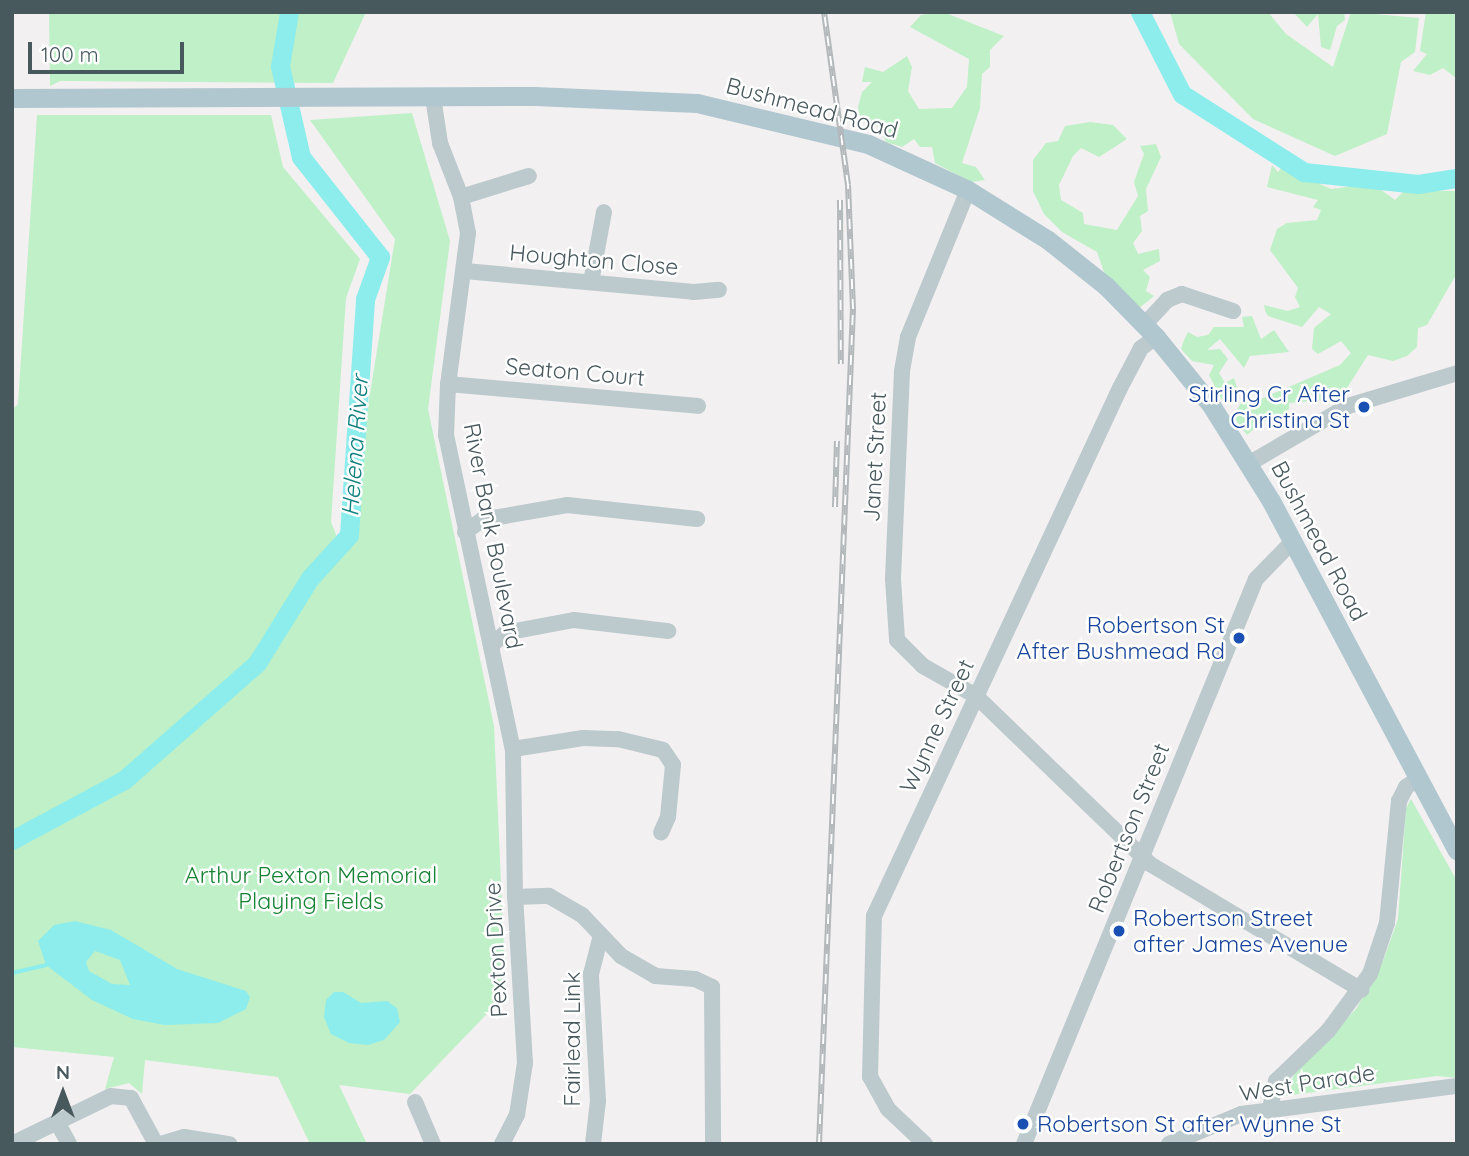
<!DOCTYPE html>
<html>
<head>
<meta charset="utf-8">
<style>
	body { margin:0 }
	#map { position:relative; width:1469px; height:1156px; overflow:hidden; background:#f3f0f1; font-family:Quicksand,sans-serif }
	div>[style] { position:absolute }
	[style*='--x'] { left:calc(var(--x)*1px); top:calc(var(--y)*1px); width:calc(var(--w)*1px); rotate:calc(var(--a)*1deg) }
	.green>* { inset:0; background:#bff0c7 }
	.water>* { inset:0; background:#8cedec }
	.stream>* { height:3.5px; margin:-1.75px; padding:0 1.75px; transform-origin:1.75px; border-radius:1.75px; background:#8cedec }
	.river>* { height:19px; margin:-9.5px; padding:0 9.5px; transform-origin:9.5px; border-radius:9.5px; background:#8cedec }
	.minor>* { height:16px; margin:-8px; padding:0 8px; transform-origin:8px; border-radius:8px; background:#bcc9cd }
	.major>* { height:19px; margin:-9.5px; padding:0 9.5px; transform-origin:9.5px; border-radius:9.5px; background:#b0c7cf }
	.rail>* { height:6px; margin-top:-3px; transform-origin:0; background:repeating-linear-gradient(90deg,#fff 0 10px,#b3b8bb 0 20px); box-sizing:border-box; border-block:2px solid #b3b8bb }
	.dots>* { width:19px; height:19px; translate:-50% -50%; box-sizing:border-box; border:4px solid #fff; border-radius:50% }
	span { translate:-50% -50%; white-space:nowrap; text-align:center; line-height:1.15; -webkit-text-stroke:5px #fff; paint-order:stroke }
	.street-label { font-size:23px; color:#48595e }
	.transit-label { font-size:23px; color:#164399 }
	.right { translate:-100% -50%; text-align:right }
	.left { translate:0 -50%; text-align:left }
	.park-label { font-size:23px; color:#168234 }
	.water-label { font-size:24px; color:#0d807e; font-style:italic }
	.frame { position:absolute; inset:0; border:14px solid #48595e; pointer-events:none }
	.north { position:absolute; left:28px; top:1058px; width:70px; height:70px; -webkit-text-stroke:5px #fff; paint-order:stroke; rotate:0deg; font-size:19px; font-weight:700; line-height:28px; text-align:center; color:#48595e }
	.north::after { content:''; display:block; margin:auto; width:24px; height:32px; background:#48595e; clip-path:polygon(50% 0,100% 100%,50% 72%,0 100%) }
	.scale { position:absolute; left:28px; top:42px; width:156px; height:32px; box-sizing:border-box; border:4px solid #48595e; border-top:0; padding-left:9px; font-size:21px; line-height:24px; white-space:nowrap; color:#48595e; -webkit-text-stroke:5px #fff; paint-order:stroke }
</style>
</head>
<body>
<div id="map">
	<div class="green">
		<i style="clip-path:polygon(49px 12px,366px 12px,333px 83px,60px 81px,50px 86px)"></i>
		<i style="clip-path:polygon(943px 12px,1004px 36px,990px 50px,990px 67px,982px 74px,980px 108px,962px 163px,976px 167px,985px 180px,971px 182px,935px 163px,932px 147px,920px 147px,914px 139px,902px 147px,886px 142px,877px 125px,871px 130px,860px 117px,858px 107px,862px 92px,872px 82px,862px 82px,865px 67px,883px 72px,907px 56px,912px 67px,908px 91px,919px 109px,952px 108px,967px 87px,969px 59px,910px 27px,921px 15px)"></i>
		<i style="clip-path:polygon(1170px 12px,1268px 12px,1286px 34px,1333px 67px,1351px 12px,1419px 18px,1415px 52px,1401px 62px,1387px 134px,1335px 156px,1253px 119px,1179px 44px)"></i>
		<i style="clip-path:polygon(1293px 12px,1344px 12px,1345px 20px,1337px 26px,1330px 50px,1321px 47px,1318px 14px,1307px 27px)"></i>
		<i style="clip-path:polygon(1426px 12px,1457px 12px,1457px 79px,1443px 68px,1430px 75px,1413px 71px,1427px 54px,1420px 51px)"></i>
		<i style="clip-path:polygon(412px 113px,450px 241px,428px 409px,494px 726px,506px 994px,410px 1094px,339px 1085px,367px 1144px,310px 1144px,278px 1077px,145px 1060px,142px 1094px,129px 1083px,105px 1089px,114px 1057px,12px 1047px,12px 410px,18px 404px,37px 115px,271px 115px,283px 167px,360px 259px,346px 298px,331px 522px,344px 554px,395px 239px,310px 120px)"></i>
		<i style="clip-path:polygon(1090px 122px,1113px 125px,1127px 139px,1099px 157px,1081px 148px,1073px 156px,1059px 185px,1061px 200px,1083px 213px,1084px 224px,1117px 230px,1138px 196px,1134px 182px,1144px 154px,1140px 146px,1156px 144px,1161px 157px,1146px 189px,1148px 211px,1140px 216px,1142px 231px,1133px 243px,1138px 254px,1159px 249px,1160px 261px,1143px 270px,1150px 277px,1146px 291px,1154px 296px,1138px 309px,1105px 275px,1097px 252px,1062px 232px,1044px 214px,1033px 191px,1033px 160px,1046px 143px,1058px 141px,1065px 126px)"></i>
		<i style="clip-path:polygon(1272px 165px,1278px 172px,1282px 167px,1331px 189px,1361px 185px,1380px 189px,1395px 200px,1404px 191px,1457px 191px,1457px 273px,1427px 325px,1418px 328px,1417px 347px,1407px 356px,1393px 361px,1368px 355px,1345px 391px,1331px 387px,1324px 400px,1289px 403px,1289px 409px,1276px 419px,1262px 422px,1247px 435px,1233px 416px,1241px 403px,1256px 401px,1340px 365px,1351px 353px,1341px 341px,1318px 354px,1312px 349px,1314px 328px,1331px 314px,1319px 307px,1302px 327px,1268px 316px,1265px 311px,1264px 305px,1288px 311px,1300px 307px,1295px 297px,1298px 288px,1270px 250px,1277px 229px,1287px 223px,1317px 220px,1321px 210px,1313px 207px,1318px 200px,1267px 187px)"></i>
		<i style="clip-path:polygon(1252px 316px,1261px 339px,1274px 330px,1289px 352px,1250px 356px,1244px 368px,1220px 339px,1207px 350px,1220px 349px,1228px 359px,1219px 373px,1225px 383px,1234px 378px,1237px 387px,1236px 401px,1223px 402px,1209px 375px,1214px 365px,1192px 361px,1181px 349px,1184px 340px,1188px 332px,1197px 337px,1208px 335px,1214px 327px,1244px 327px,1242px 317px)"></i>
		<i style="clip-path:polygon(1411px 799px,1457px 881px,1457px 1078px,1437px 1076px,1284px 1096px,1298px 1067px,1356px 1009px,1383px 961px,1398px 919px,1406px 808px)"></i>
	</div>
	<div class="water">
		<i style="clip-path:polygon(evenodd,75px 921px,111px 930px,177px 969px,246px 991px,250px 997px,246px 1009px,218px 1023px,165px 1025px,133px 1019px,92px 1000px,46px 965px,38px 941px,54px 925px,75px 921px,95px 951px,120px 960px,130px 985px,112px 984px,89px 971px,86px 962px,95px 951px)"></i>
		<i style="clip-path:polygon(334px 992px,343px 992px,361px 1003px,387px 1001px,397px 1008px,400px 1022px,384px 1040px,368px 1045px,349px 1043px,331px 1034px,324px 1017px,326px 1000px)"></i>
	</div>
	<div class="stream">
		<i style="--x:12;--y:973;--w:35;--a:-13"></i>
	</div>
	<div class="river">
		<i style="--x:1140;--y:12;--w:92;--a:62.9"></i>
		<i style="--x:1182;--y:94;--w:145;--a:32.6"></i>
		<i style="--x:1304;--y:172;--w:115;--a:6"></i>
		<i style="--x:1418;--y:184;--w:39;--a:-9"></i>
		<i style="--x:12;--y:840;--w:127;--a:-28.2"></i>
		<i style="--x:124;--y:780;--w:177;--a:-41.3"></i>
		<i style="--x:257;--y:663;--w:100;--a:-58.1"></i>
		<i style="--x:310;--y:578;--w:58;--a:-47.8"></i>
		<i style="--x:349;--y:535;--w:237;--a:-86.1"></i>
		<i style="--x:365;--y:299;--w:45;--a:-70.3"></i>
		<i style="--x:380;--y:257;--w:127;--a:-128.3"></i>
		<i style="--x:301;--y:157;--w:93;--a:-103"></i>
		<i style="--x:280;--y:66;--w:55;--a:-80.5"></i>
	</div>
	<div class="minor">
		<i style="--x:433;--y:97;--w:47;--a:81.3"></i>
		<i style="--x:440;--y:143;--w:58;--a:68.7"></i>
		<i style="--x:461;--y:197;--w:37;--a:79"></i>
		<i style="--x:468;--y:233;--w:152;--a:97.5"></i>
		<i style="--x:448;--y:384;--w:51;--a:92.2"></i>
		<i style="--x:446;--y:435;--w:321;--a:78"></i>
		<i style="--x:513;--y:749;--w:71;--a:-8.9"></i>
		<i style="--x:583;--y:738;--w:35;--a:2"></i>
		<i style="--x:618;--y:739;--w:46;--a:13.7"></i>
		<i style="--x:663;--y:750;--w:18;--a:56"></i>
		<i style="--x:673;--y:765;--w:52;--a:95.5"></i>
		<i style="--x:668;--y:817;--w:17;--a:114"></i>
		<i style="--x:968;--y:190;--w:159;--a:112.2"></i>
		<i style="--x:908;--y:337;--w:36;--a:100"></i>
		<i style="--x:902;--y:372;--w:207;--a:92.5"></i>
		<i style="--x:893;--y:579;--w:61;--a:86.2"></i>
		<i style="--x:897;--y:640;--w:37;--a:45"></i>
		<i style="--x:923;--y:666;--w:61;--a:29.5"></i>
		<i style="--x:976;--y:696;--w:242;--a:44"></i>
		<i style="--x:1150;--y:864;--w:246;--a:30.8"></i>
		<i style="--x:461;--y:197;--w:71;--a:-17.2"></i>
		<i style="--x:465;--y:271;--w:230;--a:5.2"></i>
		<i style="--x:694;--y:292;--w:25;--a:-5"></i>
		<i style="--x:591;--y:282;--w:71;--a:-79.5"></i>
		<i style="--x:1145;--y:324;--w:33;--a:-47"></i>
		<i style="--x:1167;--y:300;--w:16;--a:-22"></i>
		<i style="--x:1182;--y:294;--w:54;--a:18.4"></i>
		<i style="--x:448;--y:384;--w:251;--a:5"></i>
		<i style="--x:1250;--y:463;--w:113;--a:-30.2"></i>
		<i style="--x:1348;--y:406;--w:114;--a:-16.8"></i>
		<i style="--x:465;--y:532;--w:21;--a:-35"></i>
		<i style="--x:482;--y:520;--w:86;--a:-10"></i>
		<i style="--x:567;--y:505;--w:131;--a:6.1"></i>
		<i style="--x:491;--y:646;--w:19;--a:-43"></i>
		<i style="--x:505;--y:633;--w:70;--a:-10.7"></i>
		<i style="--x:574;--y:620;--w:95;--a:6.7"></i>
		<i style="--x:515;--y:897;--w:34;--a:-2"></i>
		<i style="--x:549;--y:896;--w:38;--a:30"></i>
		<i style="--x:582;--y:915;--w:57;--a:46.4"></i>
		<i style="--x:621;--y:956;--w:39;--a:30"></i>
		<i style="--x:655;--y:976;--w:40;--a:4.3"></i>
		<i style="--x:695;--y:979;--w:19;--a:25"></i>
		<i style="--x:712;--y:987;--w:157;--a:89.6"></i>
		<i style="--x:415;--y:1102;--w:46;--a:66.8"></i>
		<i style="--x:1270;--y:1109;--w:29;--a:-78"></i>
		<i style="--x:1276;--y:1081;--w:72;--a:-43.9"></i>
		<i style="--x:1328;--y:1031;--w:71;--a:-53.6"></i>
		<i style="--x:1370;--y:974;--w:54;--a:-71.6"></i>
		<i style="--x:1387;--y:923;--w:123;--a:-84.4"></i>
		<i style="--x:1399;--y:801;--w:16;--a:-63"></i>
		<i style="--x:1406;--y:787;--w:14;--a:-34"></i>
		<i style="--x:57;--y:1122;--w:25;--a:61"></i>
		<i style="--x:12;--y:1144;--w:110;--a:-25.9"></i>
		<i style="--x:111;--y:1096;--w:20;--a:6"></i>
		<i style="--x:131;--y:1098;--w:52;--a:61.5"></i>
		<i style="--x:161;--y:1144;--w:24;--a:-17"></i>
		<i style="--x:184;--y:1137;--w:46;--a:8.8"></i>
		<i style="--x:502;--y:1144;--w:33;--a:-63"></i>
		<i style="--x:517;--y:1115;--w:53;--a:-81.3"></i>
		<i style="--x:525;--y:1063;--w:166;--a:-93.4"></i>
		<i style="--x:515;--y:897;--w:148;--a:-90.8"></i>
		<i style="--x:593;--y:1144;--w:43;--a:-83.4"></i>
		<i style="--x:598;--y:1101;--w:127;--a:-93.2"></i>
		<i style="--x:591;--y:974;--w:40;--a:-75.6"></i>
		<i style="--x:925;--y:1144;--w:51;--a:-136.6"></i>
		<i style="--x:888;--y:1109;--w:37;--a:-119"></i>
		<i style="--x:870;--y:1077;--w:161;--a:-88.6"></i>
		<i style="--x:874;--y:916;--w:582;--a:-65.02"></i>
		<i style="--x:1120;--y:388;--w:45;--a:-62.3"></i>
		<i style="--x:1141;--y:348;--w:19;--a:-36"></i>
		<i style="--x:1024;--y:1144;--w:611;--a:-67.68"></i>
		<i style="--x:1256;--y:579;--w:53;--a:-45.8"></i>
		<i style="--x:1169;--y:1144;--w:78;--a:-22.6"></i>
		<i style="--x:1241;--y:1114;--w:218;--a:-7.4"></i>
	</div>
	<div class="major">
		<i style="--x:12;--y:98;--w:522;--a:-0.22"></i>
		<i style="--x:534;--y:96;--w:163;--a:2.5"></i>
		<i style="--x:697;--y:103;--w:176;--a:13.5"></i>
		<i style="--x:868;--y:144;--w:110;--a:24.7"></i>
		<i style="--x:968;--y:190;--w:94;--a:32"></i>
		<i style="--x:1048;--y:240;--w:74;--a:38.4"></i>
		<i style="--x:1106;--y:286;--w:71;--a:45.6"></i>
		<i style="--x:1156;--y:337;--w:87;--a:51"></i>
		<i style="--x:1211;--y:405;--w:113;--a:58"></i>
		<i style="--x:1271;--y:501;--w:396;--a:62"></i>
	</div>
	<div class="rail">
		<i style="--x:840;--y:200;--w:164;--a:89.7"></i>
		<i style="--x:835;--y:507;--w:66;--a:-88.3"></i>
		<i style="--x:819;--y:1144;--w:836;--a:-87.67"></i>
		<i style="--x:853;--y:309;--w:124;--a:-92.3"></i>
		<i style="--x:848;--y:185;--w:175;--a:-97.9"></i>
	</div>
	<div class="dots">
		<i style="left:1364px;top:407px;background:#1a4fb4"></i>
		<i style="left:1239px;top:638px;background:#1a4fb4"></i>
		<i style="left:1119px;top:931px;background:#1a4fb4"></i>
		<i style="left:1023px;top:1124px;background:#1a4fb4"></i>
	</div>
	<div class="street-label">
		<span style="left:812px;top:108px;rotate:15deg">Bushmead Road</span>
		<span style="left:594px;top:260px;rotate:5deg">Houghton Close</span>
		<span style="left:575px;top:372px;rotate:5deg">Seaton Court</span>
		<span style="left:875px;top:457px;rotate:-87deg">Janet Street</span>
		<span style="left:493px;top:536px;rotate:79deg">River Bank Boulevard</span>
		<span style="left:1319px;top:541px;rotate:62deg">Bushmead Road</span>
		<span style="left:937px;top:726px;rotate:-65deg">Wynne Street</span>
		<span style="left:1129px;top:828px;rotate:-68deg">Robertson Street</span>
		<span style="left:496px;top:950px;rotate:-93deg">Pexton Drive</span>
		<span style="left:572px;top:1039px;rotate:-90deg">Fairlead Link</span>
		<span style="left:1307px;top:1083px;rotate:-9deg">West Parade</span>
	</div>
	<div class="transit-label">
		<span class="right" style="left:1350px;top:407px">Stirling Cr After<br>Christina St</span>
		<span class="right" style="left:1225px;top:638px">Robertson St<br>After Bushmead Rd</span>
		<span class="left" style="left:1133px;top:931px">Robertson Street<br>after James Avenue</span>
		<span class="left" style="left:1037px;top:1124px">Robertson St after Wynne St</span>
	</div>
	<div class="park-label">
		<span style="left:311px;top:888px">Arthur Pexton Memorial<br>Playing Fields</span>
	</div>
	<div class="water-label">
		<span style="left:355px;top:446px;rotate:-86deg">Helena River</span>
	</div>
	<div class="frame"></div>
	<div class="north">N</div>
	<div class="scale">100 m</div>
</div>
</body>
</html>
